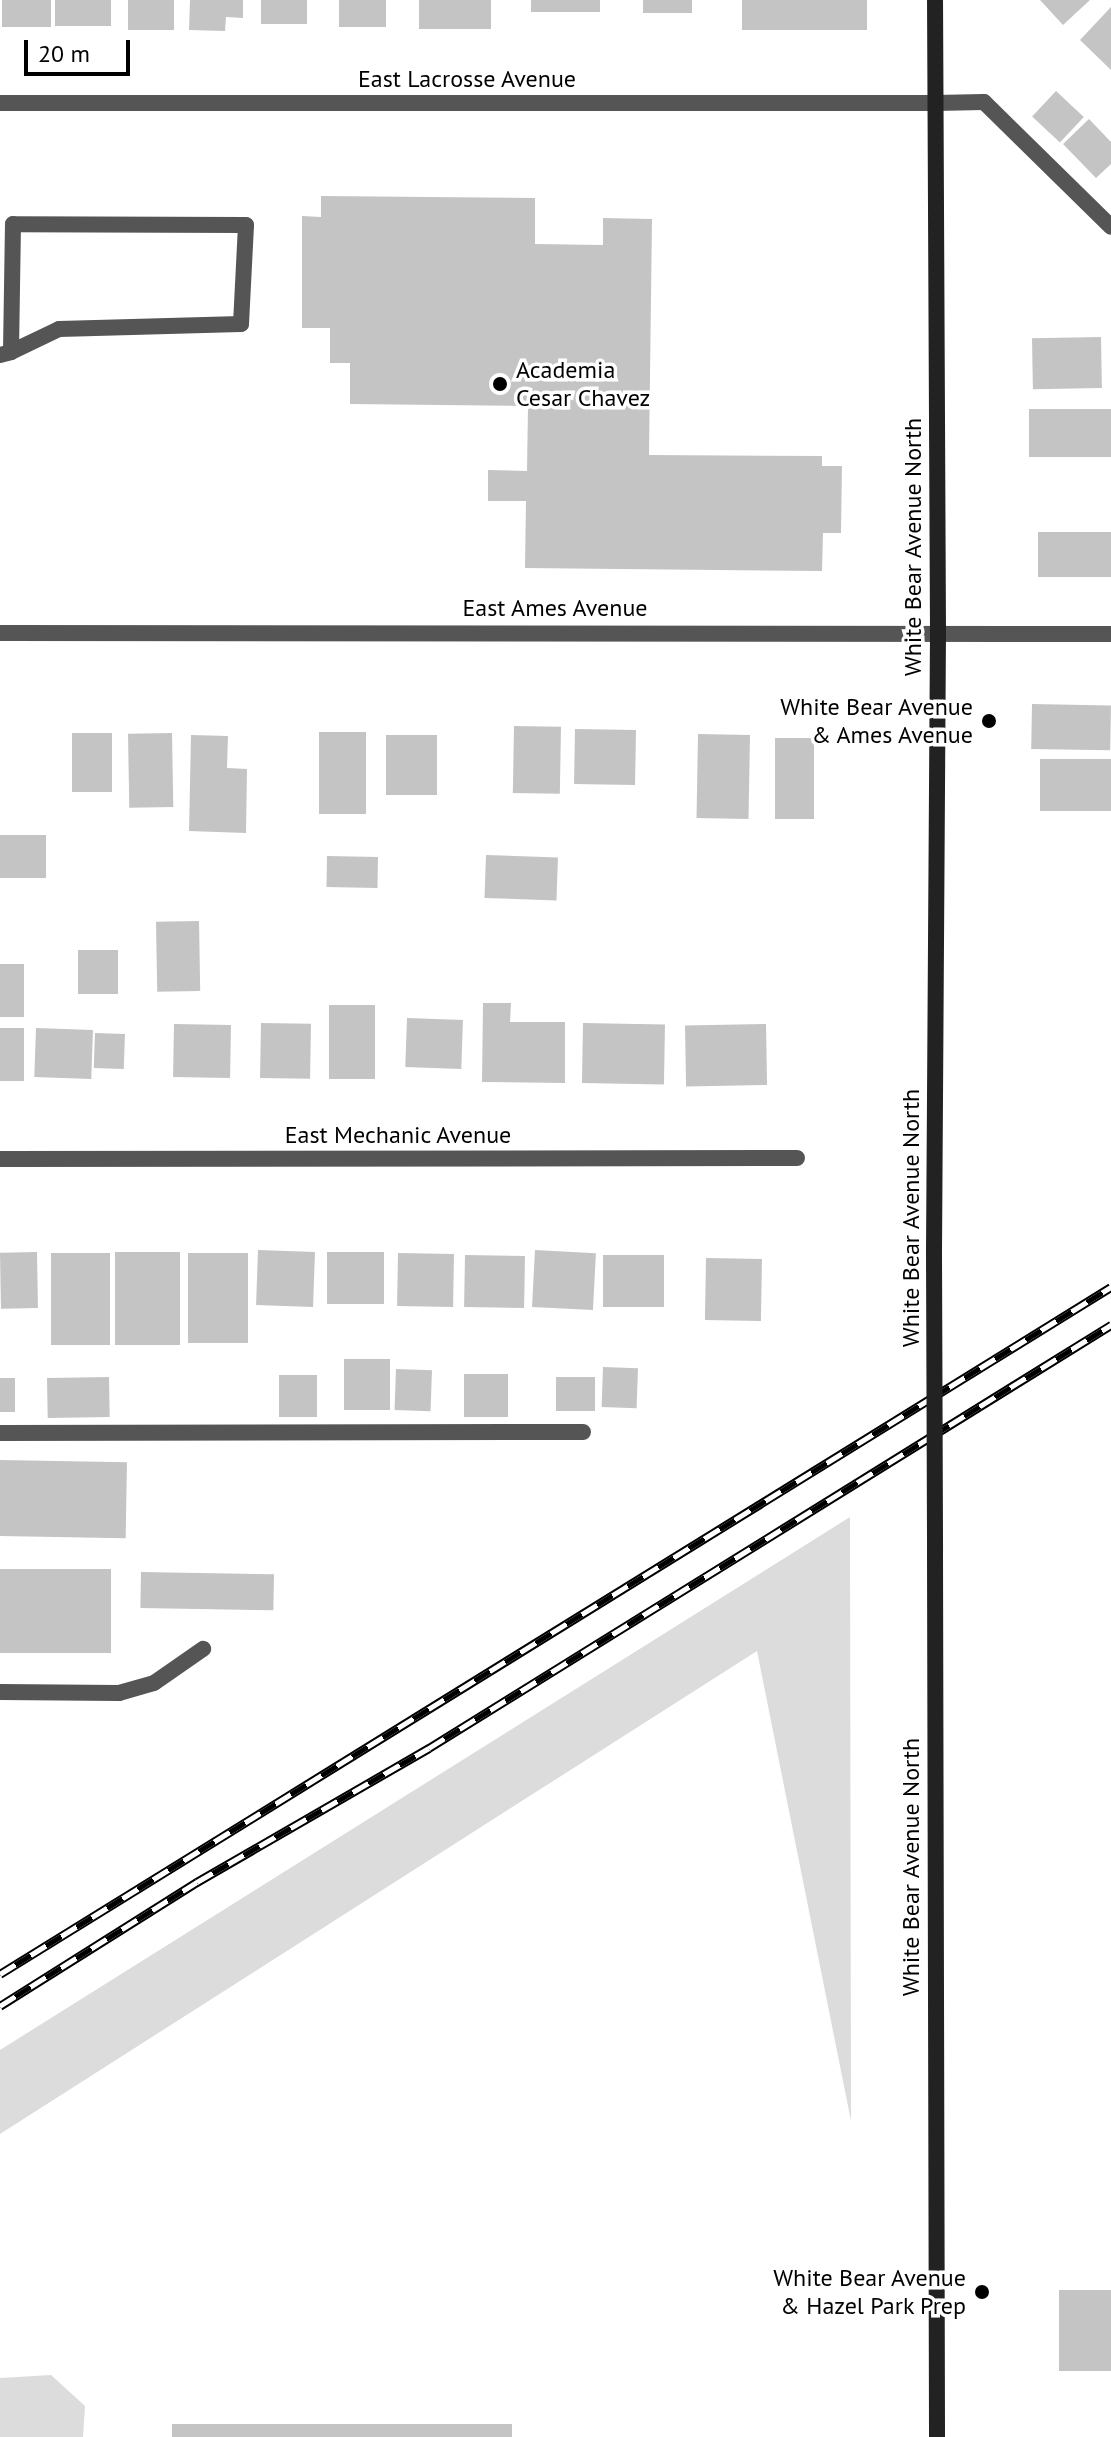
<!DOCTYPE html>
<html>
<head>
<meta charset="utf-8">
<style>
	body { margin:0 }
	#map { position:relative; width:1111px; height:2437px; overflow:hidden; background:#fff; font-family:"PT Sans",sans-serif }
	div>[style] { position:absolute }
	[style*='--x'] { left:calc(var(--x)*1px); top:calc(var(--y)*1px); width:calc(var(--w)*1px); rotate:calc(var(--a)*1deg) }
	.green>* { inset:0; background:#dcdcdc }
	.building>* { inset:0; background:#c4c4c4; transform-origin:0 0 }
	.lane>* { height:16px; margin:-8px; padding:0 8px; transform-origin:8px; border-radius:8px; background:#555 }
	.street>* { height:16px; margin:-8px; padding:0 8px; transform-origin:8px; border-radius:8px; background:#555 }
	.secondary>* { height:16px; margin:-8px; padding:0 8px; transform-origin:8px; border-radius:8px; background:#222 }
	.rail>* { height:9px; margin-top:-4.5px; transform-origin:0; background:repeating-linear-gradient(90deg,#fff 0 18px,#000 0 36px); box-sizing:border-box; border-block:2px solid #000 }
	.secondary-bridge>* { height:16px; margin:-8px; padding:0 8px; transform-origin:8px; border-radius:8px; background:#222 }
	.dots>* { width:22px; height:22px; translate:-50% -50%; box-sizing:border-box; border:4px solid #fff; border-radius:50% }
	span { translate:-50% -50%; white-space:nowrap; text-align:center; line-height:1.15; -webkit-text-stroke:7px #fff; paint-order:stroke }
	.street-label { font-size:24px; color:#000 }
	.poi-label { font-size:24px; color:#000 }
	.left { translate:0 -50%; text-align:left }
	.right { translate:-100% -50%; text-align:right }
	.scale { position:absolute; left:24px; top:40px; width:106px; height:36px; box-sizing:border-box; border:4px solid #000; border-top:0; padding-left:10px; font-size:24px; line-height:28px; white-space:nowrap; color:#000; -webkit-text-stroke:6px #fff; paint-order:stroke }
</style>
</head>
<body>
<div id="map">
	<div class="green">
		<i style="clip-path:polygon(850px 1517px,851px 2121px,757px 1651px,0 2134px,0 2050px)"></i>
		<i style="clip-path:polygon(51px 2375px,85px 2406px,83px 2437px,0 2437px,0 2378px)"></i>
	</div>
	<div class="building">
		<i style="left:2px;top:0;width:49px;height:27px"></i>
		<i style="left:55px;top:0;width:56px;height:26px"></i>
		<i style="left:128px;top:0;width:46px;height:30px"></i>
		<i style="clip-path:polygon(190px 0,243px 0,243px 18px,226px 17px,225px 31px,189px 30px)"></i>
		<i style="left:261px;top:0;width:46px;height:24px"></i>
		<i style="left:339px;top:0;width:47px;height:27px"></i>
		<i style="left:419px;top:0;width:72px;height:29px"></i>
		<i style="left:531px;top:0;width:69px;height:12px"></i>
		<i style="left:643px;top:0;width:49px;height:13px"></i>
		<i style="left:742px;top:0;width:125px;height:30px"></i>
		<i style="clip-path:polygon(1040px 0,1090px 0,1063px 25px)"></i>
		<i style="clip-path:polygon(1111px 7px,1111px 70px,1080px 40px)"></i>
		<i style="left:1056px;top:91px;width:38px;height:35px;rotate:43deg"></i>
		<i style="clip-path:polygon(1089px 119px,1111px 142px,1111px 164px,1096px 178px,1063px 144px)"></i>
		<i style="clip-path:polygon(321px 196px,535px 198px,535px 244px,603px 245px,603px 218px,652px 219px,649px 455px,822px 456px,822px 466px,842px 466px,841px 533px,823px 533px,822px 571px,525px 568px,526px 501px,488px 501px,488px 470px,527px 471px,528px 406px,350px 404px,350px 363px,330px 363px,330px 328px,302px 328px,302px 216px,321px 217px)"></i>
		<i style="left:1101px;top:337px;width:51px;height:69px;rotate:89deg"></i>
		<i style="left:1111px;top:409px;width:48px;height:82px;rotate:90deg"></i>
		<i style="left:1038px;top:532px;width:73px;height:45px"></i>
		<i style="left:1032px;top:704px;width:79px;height:45px;rotate:1deg"></i>
		<i style="left:514px;top:726px;width:47px;height:67px;rotate:1deg"></i>
		<i style="left:575px;top:729px;width:61px;height:55px;rotate:1deg"></i>
		<i style="left:366px;top:732px;width:82px;height:47px;rotate:90deg"></i>
		<i style="left:72px;top:733px;width:40px;height:59px"></i>
		<i style="left:172px;top:733px;width:74px;height:44px;rotate:89deg"></i>
		<i style="left:698px;top:734px;width:52px;height:84px;rotate:1deg"></i>
		<i style="clip-path:polygon(191px 735px,228px 736px,227px 768px,247px 769px,246px 833px,189px 831px)"></i>
		<i style="left:386px;top:735px;width:51px;height:60px"></i>
		<i style="left:775px;top:738px;width:39px;height:81px"></i>
		<i style="left:1040px;top:759px;width:71px;height:52px"></i>
		<i style="left:0;top:835px;width:46px;height:43px"></i>
		<i style="left:486px;top:855px;width:72px;height:43px;rotate:2deg"></i>
		<i style="left:327px;top:856px;width:51px;height:31px;rotate:1deg"></i>
		<i style="left:199px;top:921px;width:70px;height:43px;rotate:89deg"></i>
		<i style="left:118px;top:950px;width:44px;height:40px;rotate:90deg"></i>
		<i style="left:0;top:964px;width:24px;height:53px"></i>
		<i style="clip-path:polygon(483px 1003px,511px 1003px,510px 1022px,565px 1022px,565px 1083px,482px 1082px)"></i>
		<i style="left:329px;top:1005px;width:46px;height:74px"></i>
		<i style="left:407px;top:1018px;width:56px;height:49px;rotate:2deg"></i>
		<i style="left:261px;top:1023px;width:50px;height:55px;rotate:1deg"></i>
		<i style="left:583px;top:1023px;width:82px;height:60px;rotate:1deg"></i>
		<i style="left:174px;top:1024px;width:57px;height:53px;rotate:1deg"></i>
		<i style="left:766px;top:1024px;width:61px;height:81px;rotate:89deg"></i>
		<i style="left:0;top:1028px;width:24px;height:53px"></i>
		<i style="left:36px;top:1028px;width:57px;height:49px;rotate:2deg"></i>
		<i style="left:95px;top:1033px;width:30px;height:35px;rotate:2deg"></i>
		<i style="left:258px;top:1250px;width:57px;height:55px;rotate:2deg"></i>
		<i style="left:535px;top:1250px;width:61px;height:57px;rotate:3deg"></i>
		<i style="left:37px;top:1252px;width:56px;height:37px;rotate:89deg"></i>
		<i style="left:115px;top:1252px;width:65px;height:93px"></i>
		<i style="left:327px;top:1252px;width:57px;height:52px"></i>
		<i style="left:51px;top:1253px;width:59px;height:92px"></i>
		<i style="left:188px;top:1253px;width:60px;height:90px"></i>
		<i style="left:398px;top:1253px;width:56px;height:53px;rotate:1deg"></i>
		<i style="left:465px;top:1255px;width:60px;height:52px;rotate:1deg"></i>
		<i style="left:603px;top:1255px;width:61px;height:52px"></i>
		<i style="left:706px;top:1258px;width:56px;height:62px;rotate:1deg"></i>
		<i style="left:390px;top:1359px;width:51px;height:46px;rotate:90deg"></i>
		<i style="left:603px;top:1367px;width:35px;height:40px;rotate:2deg"></i>
		<i style="left:396px;top:1369px;width:36px;height:41px;rotate:2deg"></i>
		<i style="left:508px;top:1374px;width:43px;height:44px;rotate:90deg"></i>
		<i style="left:279px;top:1375px;width:38px;height:42px"></i>
		<i style="left:109px;top:1377px;width:40px;height:62px;rotate:89deg"></i>
		<i style="left:556px;top:1377px;width:39px;height:34px"></i>
		<i style="left:0;top:1378px;width:15px;height:34px"></i>
		<i style="left:0;top:1460px;width:127px;height:76px;rotate:1deg"></i>
		<i style="left:0;top:1569px;width:111px;height:84px"></i>
		<i style="left:141px;top:1572px;width:133px;height:36px;rotate:1deg"></i>
		<i style="left:1059px;top:2290px;width:52px;height:81px"></i>
		<i style="left:172px;top:2424px;width:340px;height:13px"></i>
	</div>
	<div class="lane">
		<i style="--x:935;--y:103;--w:49;--a:-1.2"></i>
		<i style="--x:984;--y:102;--w:178;--a:44.5"></i>
		<i style="--x:0;--y:355;--w:11;--a:-15"></i>
		<i style="--x:11;--y:352;--w:53;--a:-25.6"></i>
		<i style="--x:59;--y:329;--w:182;--a:-1.6"></i>
		<i style="--x:241;--y:324;--w:99;--a:-87.1"></i>
		<i style="--x:246;--y:225;--w:233;--a:-179.8"></i>
		<i style="--x:13;--y:224;--w:128;--a:90.9"></i>
		<i style="--x:0;--y:1433;--w:583;--a:-0.1"></i>
		<i style="--x:0;--y:1692;--w:119;--a:0.5"></i>
		<i style="--x:119;--y:1693;--w:36;--a:-16"></i>
		<i style="--x:154;--y:1683;--w:60;--a:-34.8"></i>
	</div>
	<div class="street">
		<i style="--x:0;--y:103;--w:935;--a:0"></i>
		<i style="--x:0;--y:633;--w:1111;--a:0.05"></i>
		<i style="--x:0;--y:1159;--w:797;--a:-0.07"></i>
	</div>
	<div class="secondary">
		<i style="--x:934;--y:1252;--w:620;--a:-89.63"></i>
		<i style="--x:938;--y:632;--w:632;--a:-90.27"></i>
		<i style="--x:935;--y:1552;--w:885;--a:89.87"></i>
	</div>
	<div class="rail">
		<i style="--x:0;--y:1974;--w:1306;--a:-31.73"></i>
		<i style="--x:0;--y:2006;--w:233;--a:-32.2"></i>
		<i style="--x:197;--y:1882;--w:268;--a:-30"></i>
		<i style="--x:429;--y:1748;--w:803;--a:-31.81"></i>
	</div>
	<div class="secondary-bridge">
		<i style="--x:934;--y:1252;--w:300;--a:89.8"></i>
	</div>
	<div class="dots">
		<i style="left:500px;top:384px;background:#000"></i>
		<i style="left:989px;top:721px;background:#000"></i>
		<i style="left:982px;top:2292px;background:#000"></i>
	</div>
	<div class="street-label">
		<span style="left:467px;top:79px">East Lacrosse Avenue</span>
		<span style="left:913px;top:547px;rotate:-90deg">White Bear Avenue North</span>
		<span style="left:555px;top:608px">East Ames Avenue</span>
		<span style="left:398px;top:1135px">East Mechanic Avenue</span>
		<span style="left:911px;top:1218px;rotate:-90deg">White Bear Avenue North</span>
		<span style="left:911px;top:1867px;rotate:-90deg">White Bear Avenue North</span>
	</div>
	<div class="poi-label">
		<span class="left" style="left:516px;top:384px">Academia<br>Cesar Chavez</span>
		<span class="right" style="left:973px;top:721px">White Bear Avenue<br>&amp; Ames Avenue</span>
		<span class="right" style="left:966px;top:2292px">White Bear Avenue<br>&amp; Hazel Park Prep</span>
	</div>
	<div class="scale">20 m</div>
</div>
</body>
</html>
